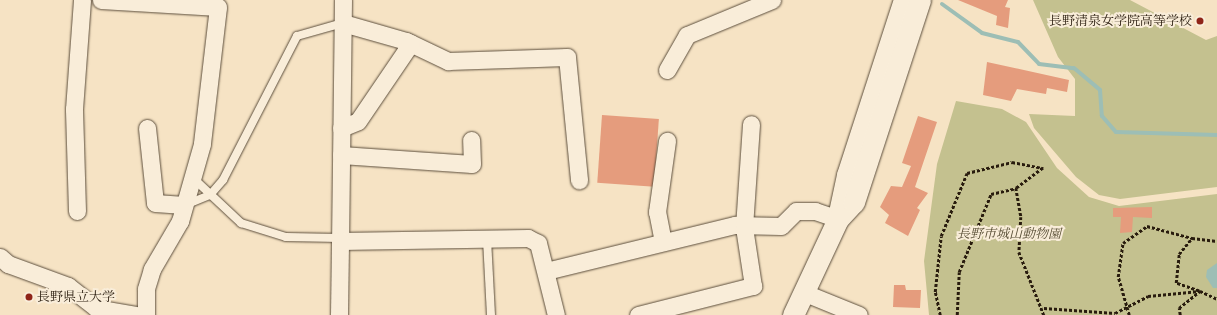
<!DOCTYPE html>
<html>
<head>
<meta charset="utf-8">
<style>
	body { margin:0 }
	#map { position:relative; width:1217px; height:315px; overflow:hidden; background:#f6e3c4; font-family:"Gentium Book Plus","Noto Serif JP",serif }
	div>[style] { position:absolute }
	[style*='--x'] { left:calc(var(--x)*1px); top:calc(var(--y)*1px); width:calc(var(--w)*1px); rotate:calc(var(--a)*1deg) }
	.green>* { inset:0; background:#c4c18f }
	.water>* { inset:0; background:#9dbeb5 }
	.stream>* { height:4px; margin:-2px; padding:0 2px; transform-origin:2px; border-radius:2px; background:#9dbeb5 }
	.building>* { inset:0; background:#e59c7d; transform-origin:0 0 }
	.path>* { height:2.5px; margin-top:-1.25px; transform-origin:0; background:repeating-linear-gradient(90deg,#291c0e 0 3px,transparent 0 5px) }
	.roads { filter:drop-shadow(0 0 1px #5c4e3c) drop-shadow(0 0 1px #5c4e3c) }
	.service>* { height:8px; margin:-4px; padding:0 4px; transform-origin:4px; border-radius:4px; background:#f9edd9 }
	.minor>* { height:17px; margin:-8.5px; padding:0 8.5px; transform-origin:8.5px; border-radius:8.5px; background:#f9edd9 }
	.tertiary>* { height:21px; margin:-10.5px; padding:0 10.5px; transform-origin:10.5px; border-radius:10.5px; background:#f9edd9 }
	.dots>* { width:11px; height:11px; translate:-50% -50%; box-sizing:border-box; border:2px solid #f9edd9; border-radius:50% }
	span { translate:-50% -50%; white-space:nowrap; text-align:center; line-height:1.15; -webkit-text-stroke:4px #f9edd9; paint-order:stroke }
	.poi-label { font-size:13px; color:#291c0e }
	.right { translate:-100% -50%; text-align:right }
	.left { translate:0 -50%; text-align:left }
	.park-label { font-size:13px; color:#584e35; font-style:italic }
</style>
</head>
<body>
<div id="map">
	<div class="green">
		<i style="clip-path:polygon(1033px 0,1130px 0,1206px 40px,1217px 36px,1217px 187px,1120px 199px,1099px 195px,1076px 177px,1034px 128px,1029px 114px,1075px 116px,1075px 79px,1058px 57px)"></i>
		<i style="clip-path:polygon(956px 101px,1002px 109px,1026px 122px,1057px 168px,1089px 197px,1119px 206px,1217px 194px,1217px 315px,929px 315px,924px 261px,937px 164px)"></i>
	</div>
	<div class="water">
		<i style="clip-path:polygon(1217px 263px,1217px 288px,1213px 288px,1206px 277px,1207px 270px)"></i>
	</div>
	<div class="stream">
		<i style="--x:942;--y:4;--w:49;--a:35.9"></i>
		<i style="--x:982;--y:33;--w:37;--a:14"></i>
		<i style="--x:1018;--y:42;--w:30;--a:46"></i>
		<i style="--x:1039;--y:64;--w:35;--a:7"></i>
		<i style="--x:1074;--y:68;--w:34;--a:40"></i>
		<i style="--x:1100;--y:90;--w:26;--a:86"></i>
		<i style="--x:1102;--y:116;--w:21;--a:49"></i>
		<i style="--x:1116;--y:132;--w:101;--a:1.7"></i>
	</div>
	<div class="building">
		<i style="clip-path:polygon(958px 0,1008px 0,1005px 7px,1010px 8px,1008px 28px,996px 25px,997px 16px)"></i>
		<i style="clip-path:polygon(987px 62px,1069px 80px,1067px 92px,1047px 88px,1046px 94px,1017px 89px,1011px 101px,983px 95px)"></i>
		<i style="left:602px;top:115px;width:57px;height:68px;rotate:4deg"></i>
		<i style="clip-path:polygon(918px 116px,937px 122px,915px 187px,928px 193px,917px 208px,920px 210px,908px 236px,885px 223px,889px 215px,880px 207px,891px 186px,902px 187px,911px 166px,902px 163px)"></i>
		<i style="clip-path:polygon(1152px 207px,1152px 218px,1133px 217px,1132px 232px,1120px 233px,1121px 217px,1113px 217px,1113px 208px)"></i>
		<i style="clip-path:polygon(894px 285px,905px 285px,906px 290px,921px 290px,920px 308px,893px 307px)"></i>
	</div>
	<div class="path">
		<i style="--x:1199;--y:291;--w:24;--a:-161"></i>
		<i style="--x:1176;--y:283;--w:29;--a:-84"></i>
		<i style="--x:1179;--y:254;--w:21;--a:-51"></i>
		<i style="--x:1192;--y:238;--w:25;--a:7"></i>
		<i style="--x:1044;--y:308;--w:71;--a:4"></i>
		<i style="--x:1115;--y:313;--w:37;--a:-27"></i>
		<i style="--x:1148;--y:296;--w:52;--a:-5.5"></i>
		<i style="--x:940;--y:315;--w:24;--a:-102"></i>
		<i style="--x:935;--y:292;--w:56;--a:-83.9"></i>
		<i style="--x:941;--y:236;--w:68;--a:-67.6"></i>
		<i style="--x:967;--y:173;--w:46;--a:-13.7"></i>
		<i style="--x:1012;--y:162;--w:32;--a:11"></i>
		<i style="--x:1043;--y:168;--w:34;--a:143"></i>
		<i style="--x:957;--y:315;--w:43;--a:-87.3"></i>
		<i style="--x:959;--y:272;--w:84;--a:-67.7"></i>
		<i style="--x:991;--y:194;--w:26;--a:-13"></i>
		<i style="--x:1016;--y:188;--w:29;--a:80"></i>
		<i style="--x:1021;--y:217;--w:35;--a:93"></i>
		<i style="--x:1019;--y:252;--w:68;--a:68.4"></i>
		<i style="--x:1129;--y:315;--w:40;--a:-106"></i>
		<i style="--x:1118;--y:277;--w:34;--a:-82"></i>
		<i style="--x:1123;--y:243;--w:29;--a:-35"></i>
		<i style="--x:1147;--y:226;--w:47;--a:14.9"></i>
		<i style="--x:1180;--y:315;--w:7;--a:-98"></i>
		<i style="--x:1179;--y:308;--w:27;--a:-39"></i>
		<i style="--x:1200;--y:291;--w:19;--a:25"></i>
	</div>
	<div class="roads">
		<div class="service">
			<i style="--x:193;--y:178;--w:66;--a:43.2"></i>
			<i style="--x:241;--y:223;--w:47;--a:17.3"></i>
			<i style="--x:286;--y:237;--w:54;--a:1.1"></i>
			<i style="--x:185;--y:205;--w:27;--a:-22"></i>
			<i style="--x:210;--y:195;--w:20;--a:-49"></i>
			<i style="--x:223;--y:180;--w:162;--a:-62.8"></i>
			<i style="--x:297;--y:36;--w:48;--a:-15.8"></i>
			<i style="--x:487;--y:239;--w:76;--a:87"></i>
		</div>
		<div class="minor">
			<i style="--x:101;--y:0;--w:117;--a:3.4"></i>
			<i style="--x:218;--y:7;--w:138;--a:96.7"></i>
			<i style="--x:202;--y:144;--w:80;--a:105.9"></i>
			<i style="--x:180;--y:221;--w:56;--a:120.3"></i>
			<i style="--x:152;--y:269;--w:21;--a:107"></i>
			<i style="--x:146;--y:289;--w:26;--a:90"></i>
			<i style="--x:343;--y:0;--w:241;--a:90.7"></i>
			<i style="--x:340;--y:241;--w:188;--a:-0.9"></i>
			<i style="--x:528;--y:238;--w:11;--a:27"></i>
			<i style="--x:538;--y:243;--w:74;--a:76"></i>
			<i style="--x:343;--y:23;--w:66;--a:15.9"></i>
			<i style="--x:406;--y:41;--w:47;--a:25.5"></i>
			<i style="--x:448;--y:61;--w:119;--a:-1.9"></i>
			<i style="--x:567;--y:57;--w:124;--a:84.4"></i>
			<i style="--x:667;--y:70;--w:40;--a:-60.3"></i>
			<i style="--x:687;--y:35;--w:92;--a:-22.4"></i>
			<i style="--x:147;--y:128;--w:75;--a:83.9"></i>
			<i style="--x:155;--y:203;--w:29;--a:4"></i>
			<i style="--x:341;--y:128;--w:18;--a:-22"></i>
			<i style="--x:358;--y:121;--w:94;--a:-55.8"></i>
			<i style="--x:341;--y:155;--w:131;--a:3.9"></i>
			<i style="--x:472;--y:164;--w:24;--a:-92"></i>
			<i style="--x:77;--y:211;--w:102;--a:-91.7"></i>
			<i style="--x:74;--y:109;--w:109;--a:-85.8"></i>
			<i style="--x:663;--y:242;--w:31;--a:-101"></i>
			<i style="--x:657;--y:212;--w:72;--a:-82"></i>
			<i style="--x:0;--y:257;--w:11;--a:41"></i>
			<i style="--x:8;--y:264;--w:64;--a:20.1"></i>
			<i style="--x:68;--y:286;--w:36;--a:38"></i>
			<i style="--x:96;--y:308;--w:40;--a:10"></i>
			<i style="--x:546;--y:271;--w:195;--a:-13.7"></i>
			<i style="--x:735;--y:225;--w:46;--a:1.2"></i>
			<i style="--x:781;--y:226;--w:21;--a:-45"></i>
			<i style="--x:796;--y:211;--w:19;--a:0"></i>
			<i style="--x:815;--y:211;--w:24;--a:19"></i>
			<i style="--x:805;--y:293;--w:58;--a:22.2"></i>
			<i style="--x:339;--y:315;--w:74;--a:-89.2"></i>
			<i style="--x:638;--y:315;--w:119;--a:-14.2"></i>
			<i style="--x:753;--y:286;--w:60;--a:-98.7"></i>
			<i style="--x:744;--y:227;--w:103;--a:-86.1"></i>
		</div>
		<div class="tertiary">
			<i style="--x:838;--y:217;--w:43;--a:-77.9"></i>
			<i style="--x:847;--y:175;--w:184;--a:-72"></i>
			<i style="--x:793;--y:315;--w:106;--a:-64.9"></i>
			<i style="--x:838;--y:219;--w:23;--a:-47"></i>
			<i style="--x:854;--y:202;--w:213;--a:-71.9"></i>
		</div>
	</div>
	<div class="dots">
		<i style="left:1200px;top:21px;background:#8f2418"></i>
		<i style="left:29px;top:297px;background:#8f2418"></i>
	</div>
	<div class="poi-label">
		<span class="right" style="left:1192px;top:21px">長野清泉女学院高等学校</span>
		<span class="left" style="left:37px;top:297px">長野県立大学</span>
	</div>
	<div class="park-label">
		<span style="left:1009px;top:234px">長野市城山動物園</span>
	</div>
</div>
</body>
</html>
